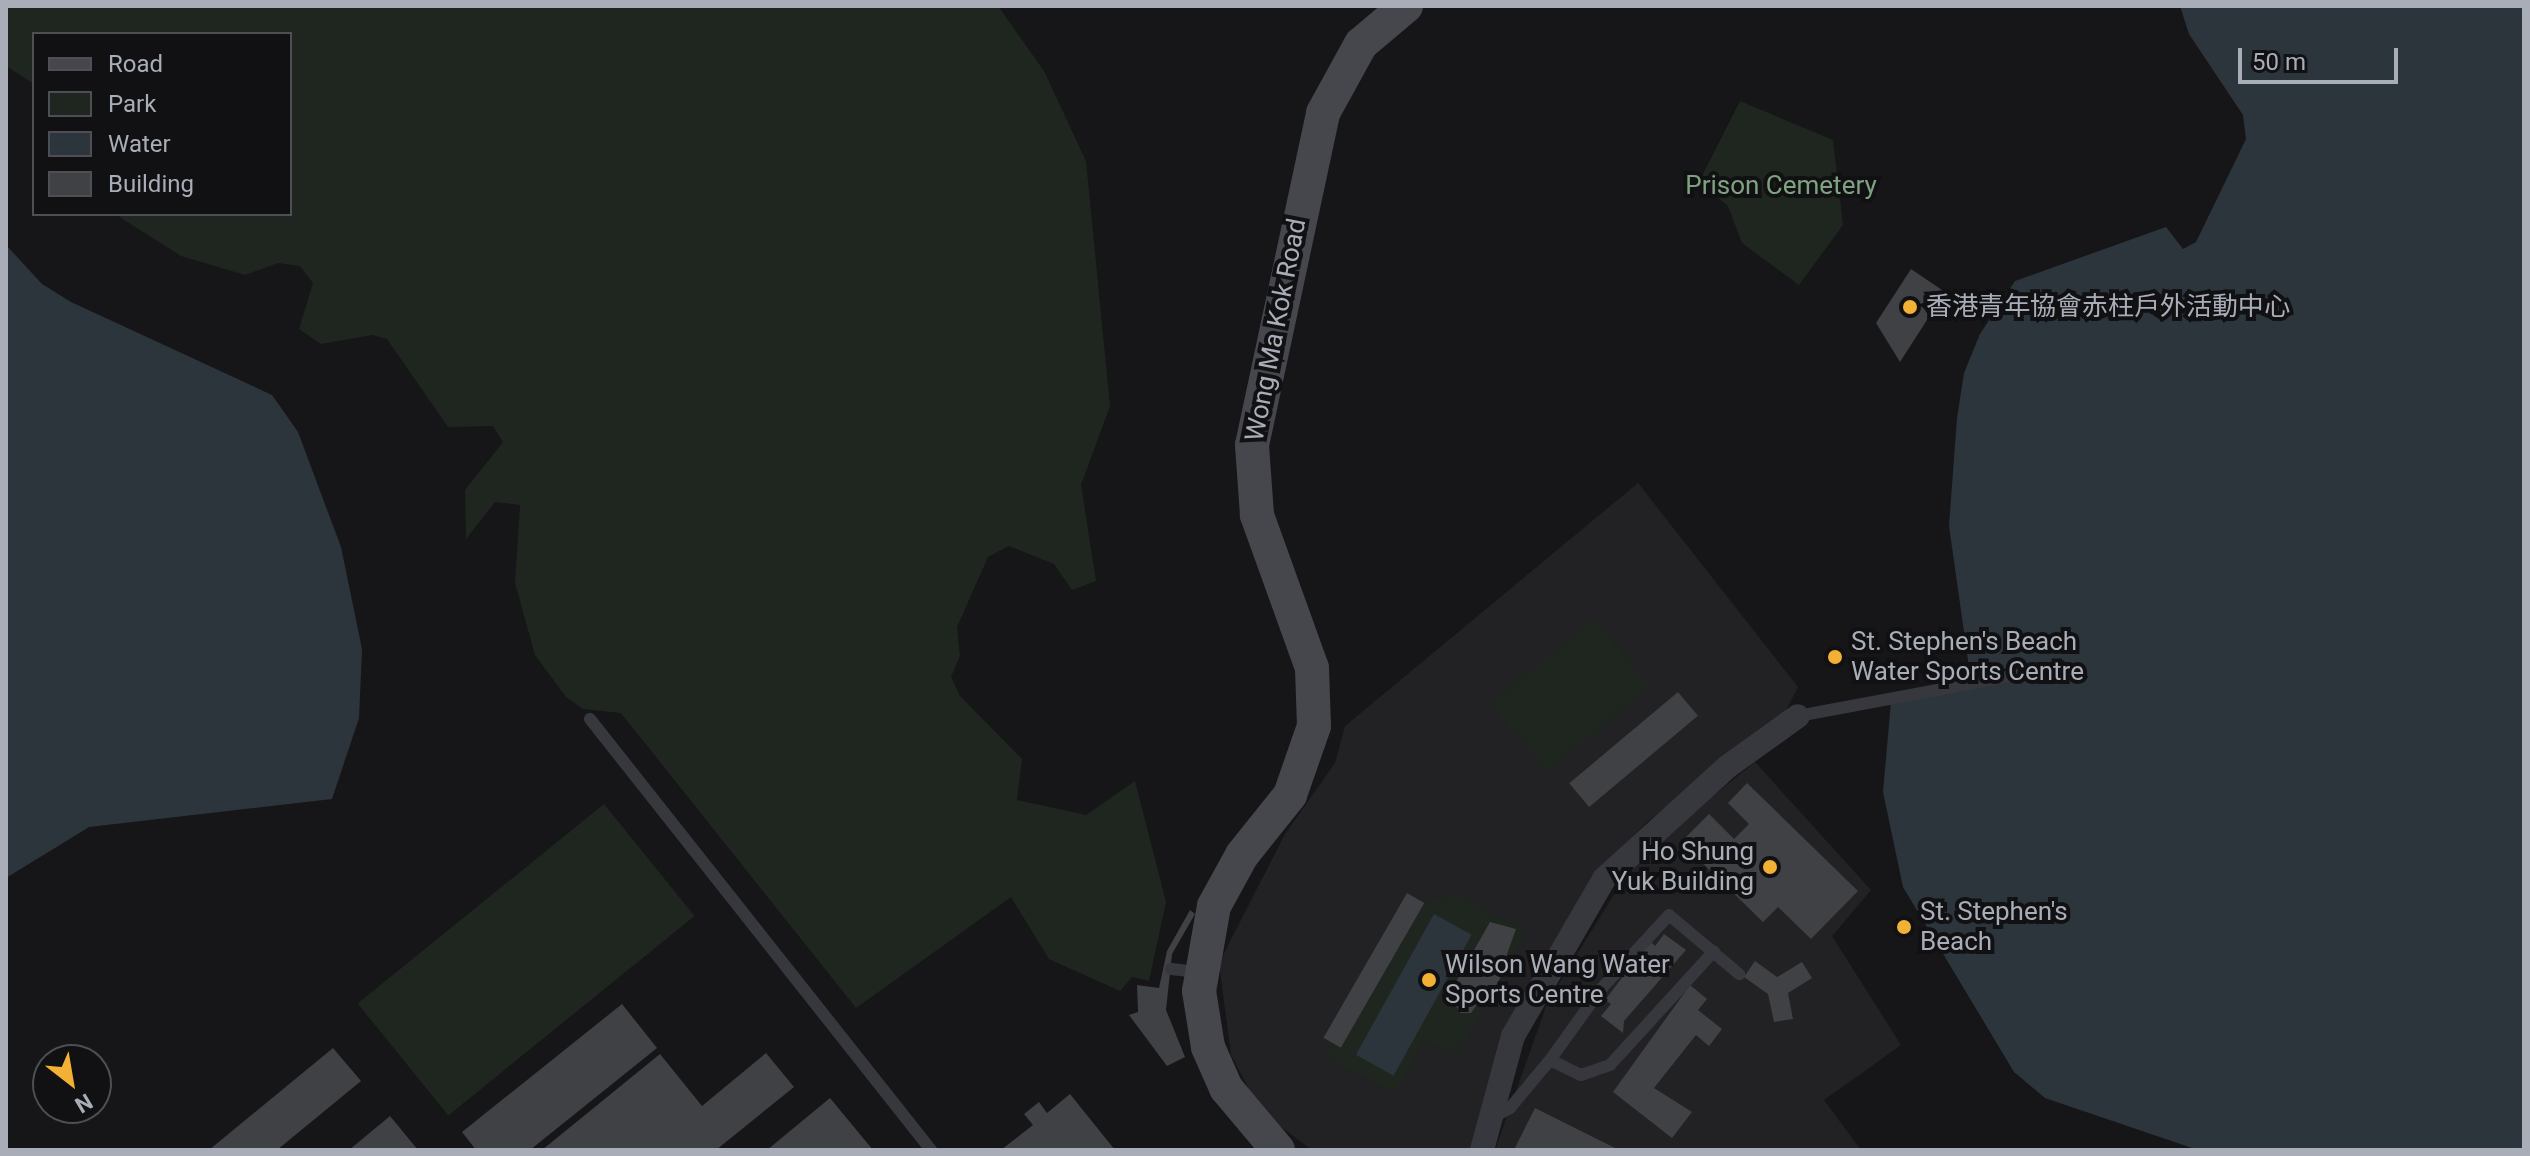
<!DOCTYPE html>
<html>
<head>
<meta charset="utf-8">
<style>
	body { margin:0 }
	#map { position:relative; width:2530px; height:1156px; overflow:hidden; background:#161618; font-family:Roboto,"Noto Sans TC",sans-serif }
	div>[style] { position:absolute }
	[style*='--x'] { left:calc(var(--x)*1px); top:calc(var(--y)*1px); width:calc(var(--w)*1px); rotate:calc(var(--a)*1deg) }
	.built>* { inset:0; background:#222225 }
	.green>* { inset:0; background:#1e261f; transform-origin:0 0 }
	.water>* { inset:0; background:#2c353c; transform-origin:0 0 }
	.building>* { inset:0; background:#404145; transform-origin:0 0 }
	.lane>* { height:12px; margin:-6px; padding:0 6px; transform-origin:6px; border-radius:6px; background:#37383d }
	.street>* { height:24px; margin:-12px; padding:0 12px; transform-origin:12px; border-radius:12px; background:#37383d }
	.secondary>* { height:34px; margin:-17px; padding:0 17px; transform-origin:17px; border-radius:17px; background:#45474d }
	.dots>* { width:22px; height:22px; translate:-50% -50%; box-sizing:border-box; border:4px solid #111113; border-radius:50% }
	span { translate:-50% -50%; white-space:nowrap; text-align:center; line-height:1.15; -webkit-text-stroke:8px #111113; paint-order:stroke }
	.park-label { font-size:26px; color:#7fa381 }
	.poi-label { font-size:26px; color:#a8adb8 }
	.left { translate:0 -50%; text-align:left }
	.right { translate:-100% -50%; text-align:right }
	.street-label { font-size:26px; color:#a8adb8 }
	.frame { position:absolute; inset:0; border:8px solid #a8adb8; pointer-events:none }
	.legend { position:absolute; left:32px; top:32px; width:260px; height:184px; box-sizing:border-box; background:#111113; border:2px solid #4d4f55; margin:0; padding:10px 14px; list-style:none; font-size:24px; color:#a8adb8 }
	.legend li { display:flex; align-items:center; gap:16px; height:40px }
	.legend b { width:40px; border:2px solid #4d4f55 }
	.north { position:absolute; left:32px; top:1044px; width:80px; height:80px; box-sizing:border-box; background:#111113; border:2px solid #4d4f55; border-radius:50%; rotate:149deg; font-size:22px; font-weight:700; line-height:32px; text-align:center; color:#a8adb8 }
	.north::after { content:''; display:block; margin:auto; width:28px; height:36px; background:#f2b134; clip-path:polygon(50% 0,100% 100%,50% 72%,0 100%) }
	.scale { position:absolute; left:2238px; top:48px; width:160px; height:36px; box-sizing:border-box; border:4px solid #a8adb8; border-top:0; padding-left:10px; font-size:24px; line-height:28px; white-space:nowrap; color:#a8adb8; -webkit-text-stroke:6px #111113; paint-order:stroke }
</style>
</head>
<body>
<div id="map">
	<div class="built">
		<i style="clip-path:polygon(1638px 483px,1798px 687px,1781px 720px,1648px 821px,1606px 863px,1473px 1150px,1312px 1150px,1261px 1112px,1231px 1055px,1219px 963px,1285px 834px,1335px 763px,1345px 726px)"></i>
		<i style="clip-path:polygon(1755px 762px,1871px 890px,1832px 936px,1901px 1045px,1824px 1100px,1861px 1150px,1495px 1150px,1548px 1001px,1623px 880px,1650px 847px)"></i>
	</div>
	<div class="green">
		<i style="clip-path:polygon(6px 6px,998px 6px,1044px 71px,1086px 161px,1110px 406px,1081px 485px,1096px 581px,1072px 590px,1054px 564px,1009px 546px,988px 557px,957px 627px,960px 656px,951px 677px,960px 696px,1022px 759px,1017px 800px,1086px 815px,1135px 781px,1166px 902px,1149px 981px,1132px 977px,1120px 991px,1049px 959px,1011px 897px,856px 1008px,621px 713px,583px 709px,566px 697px,535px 655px,515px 583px,520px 505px,495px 502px,466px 539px,465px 490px,503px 442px,493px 426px,448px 427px,387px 339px,372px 335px,321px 344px,299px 329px,313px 283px,300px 266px,278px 263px,245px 275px,181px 256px,115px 214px,290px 214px,290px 34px,34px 34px,34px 84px,6px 66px)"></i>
		<i style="clip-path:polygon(1740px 101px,1833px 140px,1843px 225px,1799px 285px,1742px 243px,1728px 206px,1699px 182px)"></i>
		<i style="left:1593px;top:618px;width:89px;height:134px;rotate:50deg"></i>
		<i style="left:604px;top:804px;width:144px;height:317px;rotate:51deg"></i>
		<i style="clip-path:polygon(1407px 893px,1424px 903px,1457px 894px,1526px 932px,1456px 1056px,1425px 1039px,1394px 1094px,1326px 1056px,1333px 1044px,1325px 1039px)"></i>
	</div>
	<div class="water">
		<i style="clip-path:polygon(2180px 6px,2524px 6px,2524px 1150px,2198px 1150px,2045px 1098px,2014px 1072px,1903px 887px,1883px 792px,1891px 702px,2068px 673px,2064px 660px,1970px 674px,1949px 526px,1957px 418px,1964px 373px,1980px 334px,2015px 281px,2166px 227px,2183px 249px,2196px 242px,2246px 139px,2243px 115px,2189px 34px)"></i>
		<i style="clip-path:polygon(6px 245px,42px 284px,71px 302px,272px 395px,298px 432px,341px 547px,362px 649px,359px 718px,332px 799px,89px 827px,6px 878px)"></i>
		<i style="left:1434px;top:914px;width:43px;height:161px;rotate:29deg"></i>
	</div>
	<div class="building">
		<i style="clip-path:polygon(1911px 269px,1945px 292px,1900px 362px,1876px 323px)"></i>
		<i style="left:1678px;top:692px;width:31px;height:142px;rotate:50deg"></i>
		<i style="clip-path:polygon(1747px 783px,1858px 891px,1811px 939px,1778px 907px,1763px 922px,1681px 842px,1709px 814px,1734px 839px,1749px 824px,1728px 803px)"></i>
		<i style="left:1407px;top:893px;width:20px;height:167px;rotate:30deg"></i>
		<i style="clip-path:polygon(1190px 910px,1195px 914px,1172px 954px,1166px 1010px,1185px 1057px,1167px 1066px,1129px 1015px,1138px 1012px,1137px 985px,1159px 988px,1167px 951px)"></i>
		<i style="clip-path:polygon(1490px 922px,1516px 929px,1507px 954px,1512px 957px,1486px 1003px,1480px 1000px,1471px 1013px,1460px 1013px,1449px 994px)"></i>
		<i style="clip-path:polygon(1664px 934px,1686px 950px,1624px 1021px,1623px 1033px,1601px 1016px,1611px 1004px,1605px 1000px,1650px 941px,1655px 946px)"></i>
		<i style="clip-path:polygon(1755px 961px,1777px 977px,1802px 962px,1812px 978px,1788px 993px,1793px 1019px,1774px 1022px,1768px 994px,1744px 977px)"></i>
		<i style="clip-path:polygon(1690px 985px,1707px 999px,1698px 1010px,1722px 1029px,1709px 1046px,1696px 1035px,1654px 1088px,1692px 1112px,1672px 1138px,1613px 1092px)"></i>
		<i style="clip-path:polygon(622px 1004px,657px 1048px,530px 1150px,476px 1150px,462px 1132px)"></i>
		<i style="clip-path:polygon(333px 1048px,361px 1081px,277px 1150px,209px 1150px)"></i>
		<i style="clip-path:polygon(766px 1053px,794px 1087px,716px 1150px,542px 1150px,660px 1054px,702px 1106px)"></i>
		<i style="clip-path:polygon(1070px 1094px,1115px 1150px,1001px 1150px,1033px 1125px,1024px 1114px,1039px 1102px,1047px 1113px)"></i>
		<i style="clip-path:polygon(830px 1098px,873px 1150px,767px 1150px)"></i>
		<i style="clip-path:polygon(1535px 1108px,1619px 1150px,1514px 1150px)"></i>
		<i style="clip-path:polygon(390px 1116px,418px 1150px,349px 1150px)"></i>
	</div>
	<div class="lane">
		<i style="--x:1798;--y:716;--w:266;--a:-10.6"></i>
		<i style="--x:590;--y:719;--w:550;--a:51.65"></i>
		<i style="--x:1171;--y:969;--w:28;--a:6"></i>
		<i style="--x:1550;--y:1060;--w:87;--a:-54.3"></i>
		<i style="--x:1601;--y:989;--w:100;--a:-47.4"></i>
		<i style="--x:1669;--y:915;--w:92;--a:40.1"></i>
		<i style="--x:1492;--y:1118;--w:21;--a:-29"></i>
		<i style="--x:1510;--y:1108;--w:62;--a:-50.2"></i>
		<i style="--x:1550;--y:1060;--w:34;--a:26"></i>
		<i style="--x:1581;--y:1075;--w:31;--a:-19"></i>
		<i style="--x:1610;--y:1065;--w:154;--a:-47.6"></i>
	</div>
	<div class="street">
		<i style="--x:1482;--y:1150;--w:118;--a:-74.8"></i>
		<i style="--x:1513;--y:1036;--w:181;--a:-59.9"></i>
		<i style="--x:1604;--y:879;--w:166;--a:-42.3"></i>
		<i style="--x:1727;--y:767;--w:87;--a:-35.7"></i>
	</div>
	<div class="secondary">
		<i style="--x:1278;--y:1150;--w:81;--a:-130"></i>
		<i style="--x:1226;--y:1088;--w:45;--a:-113.7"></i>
		<i style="--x:1208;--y:1047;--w:57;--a:-99.1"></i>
		<i style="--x:1199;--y:991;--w:86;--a:-80"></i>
		<i style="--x:1214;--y:906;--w:58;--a:-61.2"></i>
		<i style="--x:1242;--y:855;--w:77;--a:-51.3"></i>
		<i style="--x:1290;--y:795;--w:73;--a:-70.8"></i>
		<i style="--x:1314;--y:726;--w:58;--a:-92"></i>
		<i style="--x:1312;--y:668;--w:163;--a:-109.8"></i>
		<i style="--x:1257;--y:515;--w:70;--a:-94.1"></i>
		<i style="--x:1252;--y:445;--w:340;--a:-77.9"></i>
		<i style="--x:1323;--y:113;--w:79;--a:-61.2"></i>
		<i style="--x:1361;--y:44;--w:59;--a:-40.2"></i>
	</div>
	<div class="dots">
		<i style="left:1910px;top:307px;background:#f2b134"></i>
		<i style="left:1835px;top:657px;background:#f2b134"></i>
		<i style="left:1770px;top:867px;background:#f2b134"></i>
		<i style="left:1904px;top:927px;background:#f2b134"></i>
		<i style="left:1429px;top:980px;background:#f2b134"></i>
	</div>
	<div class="park-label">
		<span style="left:1781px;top:186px">Prison Cemetery</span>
	</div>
	<div class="poi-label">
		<span class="left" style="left:1926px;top:307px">香港青年協會赤柱戶外活動中心</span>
		<span class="left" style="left:1851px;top:657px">St. Stephen's Beach<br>Water Sports Centre</span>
		<span class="right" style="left:1754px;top:867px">Ho Shung<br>Yuk Building</span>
		<span class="left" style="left:1920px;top:927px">St. Stephen's<br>Beach</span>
		<span class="left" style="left:1445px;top:980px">Wilson Wang Water<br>Sports Centre</span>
	</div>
	<div class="street-label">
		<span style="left:1276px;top:330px;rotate:-79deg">Wong Ma Kok Road</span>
	</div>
	<div class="frame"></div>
	<ul class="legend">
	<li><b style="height:10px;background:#45474d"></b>Road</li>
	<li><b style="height:22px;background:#1e261f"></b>Park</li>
	<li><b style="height:22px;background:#2c353c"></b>Water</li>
	<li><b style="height:22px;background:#404145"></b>Building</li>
	</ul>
	<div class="north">N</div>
	<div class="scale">50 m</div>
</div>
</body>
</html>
